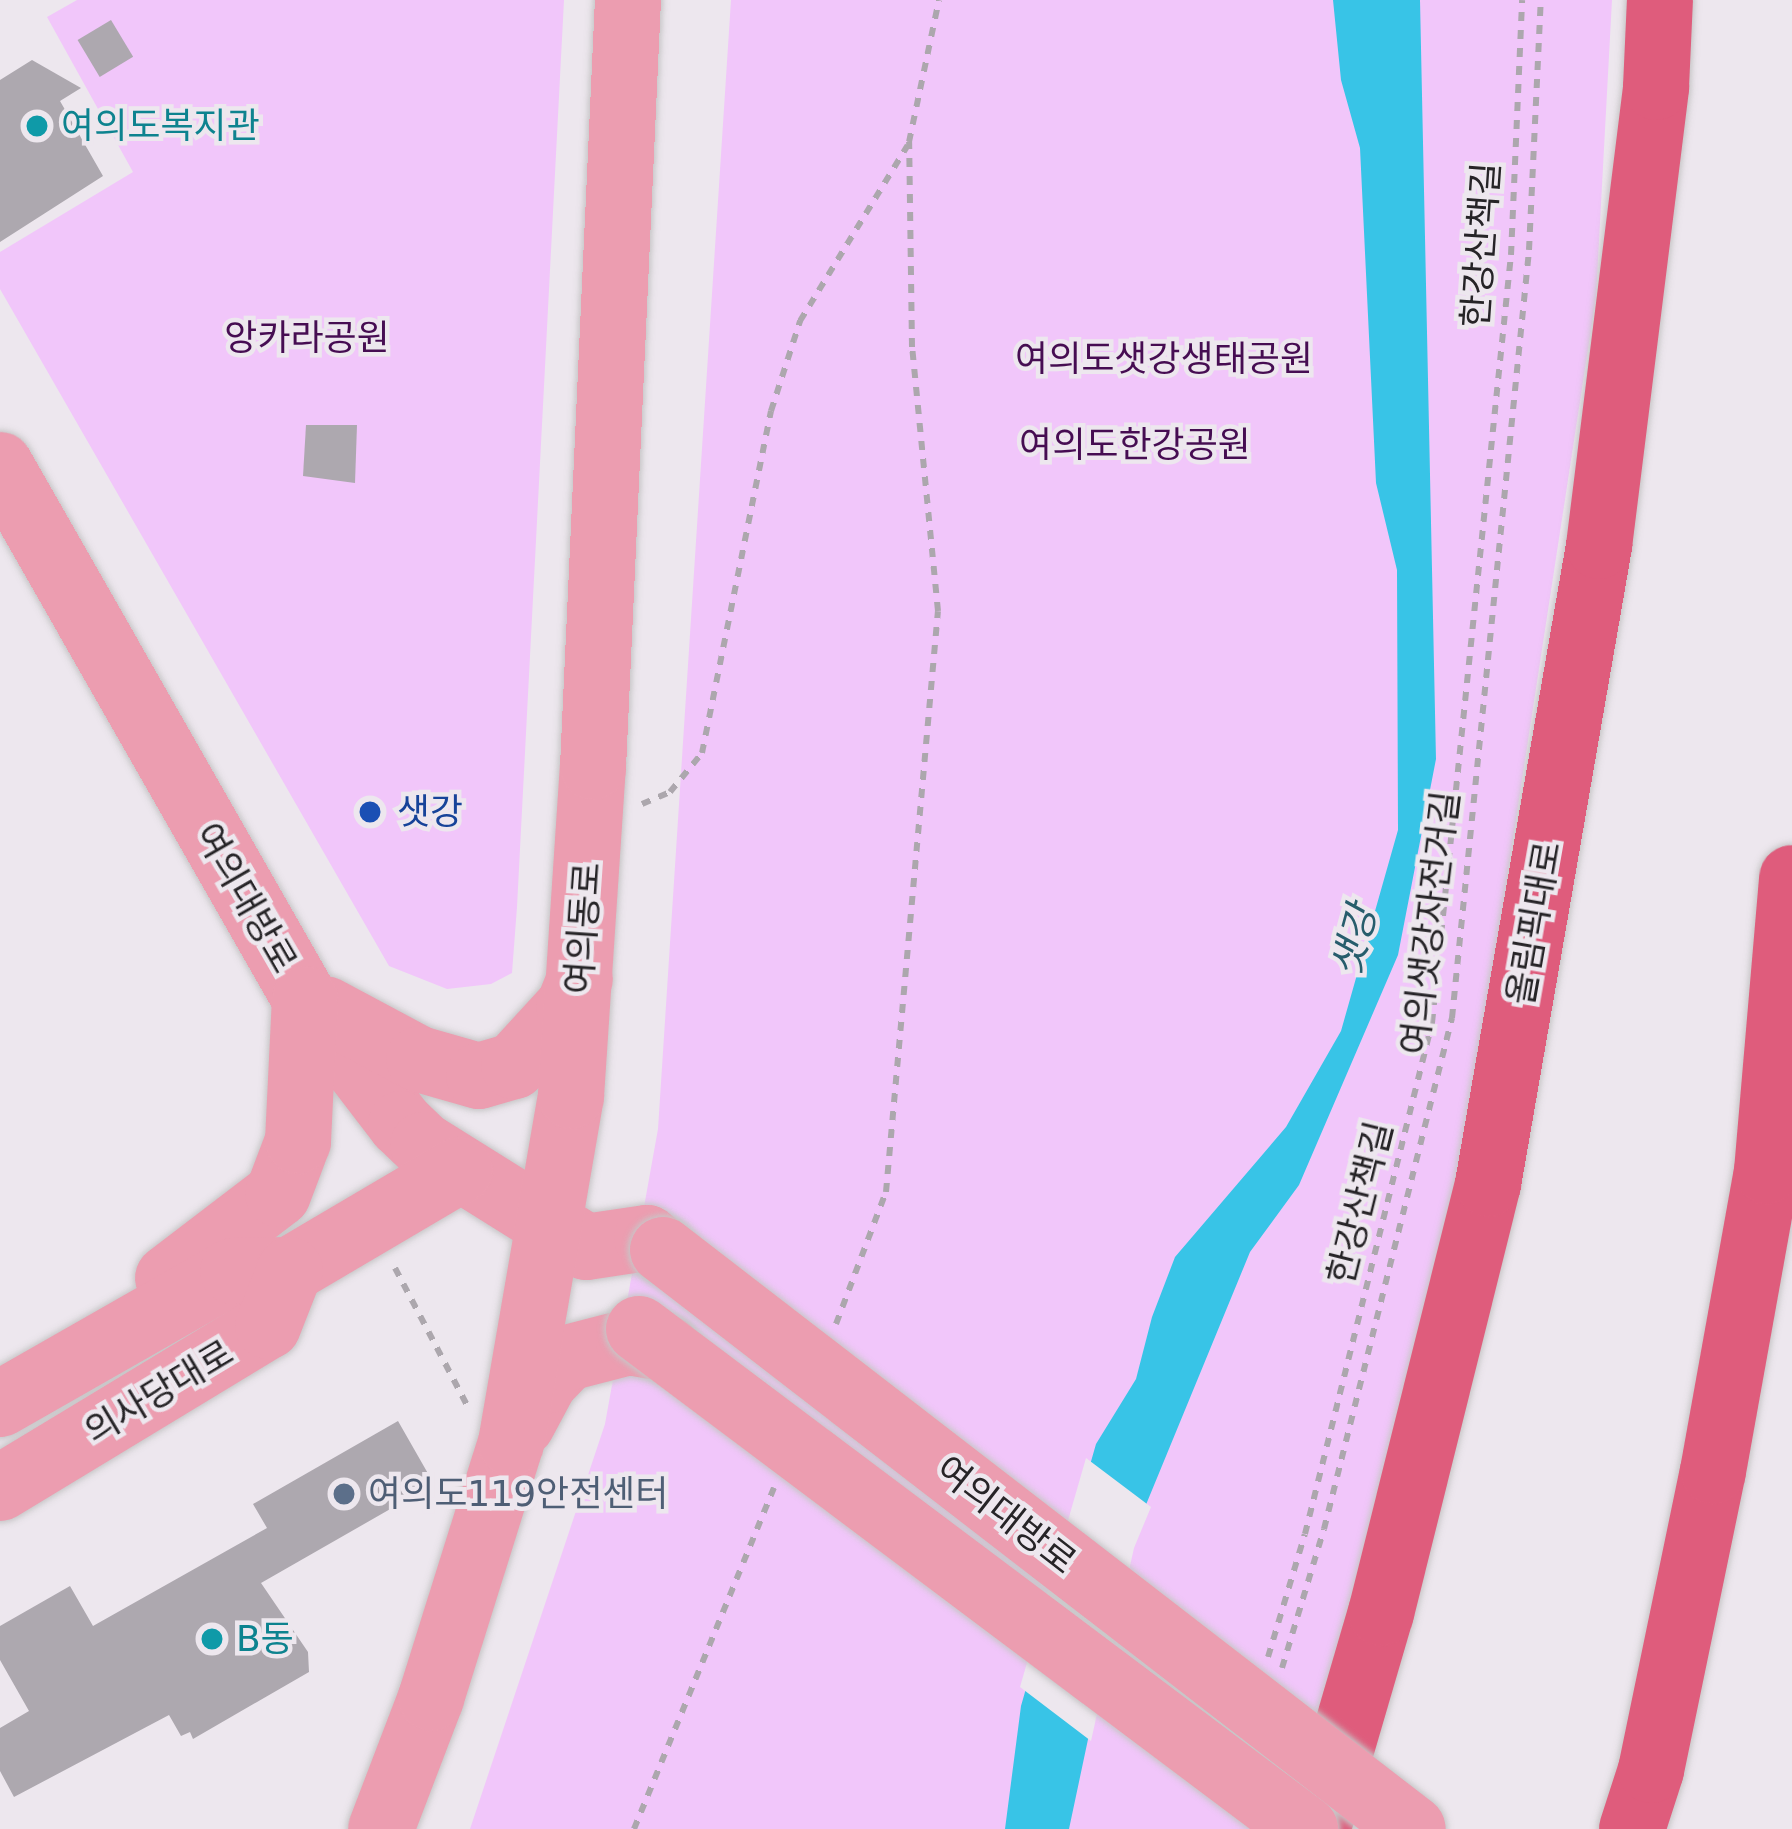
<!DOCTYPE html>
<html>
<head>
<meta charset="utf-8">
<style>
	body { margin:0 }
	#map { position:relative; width:1792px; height:1829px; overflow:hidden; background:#ede7ee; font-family:"DejaVu Sans","Noto Sans KR",sans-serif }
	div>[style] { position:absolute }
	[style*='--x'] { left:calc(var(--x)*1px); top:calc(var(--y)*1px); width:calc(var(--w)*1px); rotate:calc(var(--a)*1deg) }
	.green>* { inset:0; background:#f1c6fa }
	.water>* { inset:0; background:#38c4e7 }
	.pier>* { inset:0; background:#ede7ee }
	.building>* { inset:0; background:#ada8af; transform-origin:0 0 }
	.path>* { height:6px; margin-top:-3px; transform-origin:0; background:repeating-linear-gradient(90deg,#aca7ad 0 9px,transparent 0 18px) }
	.roads { filter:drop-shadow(0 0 3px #c7c6c7) drop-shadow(0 0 3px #c7c6c7) }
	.major>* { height:66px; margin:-33px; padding:0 33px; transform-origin:33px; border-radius:33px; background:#ec9db0 }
	.highway>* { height:66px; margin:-33px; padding:0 33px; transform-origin:33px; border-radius:33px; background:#df5c7c }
	.bridges { filter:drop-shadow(0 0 3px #c7c6c7) drop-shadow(0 0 3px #c7c6c7) }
	.major-bridge>* { height:66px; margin:-33px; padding:0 33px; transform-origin:33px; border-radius:33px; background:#ec9db0 }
	.dots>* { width:33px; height:33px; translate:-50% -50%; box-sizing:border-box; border:6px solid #ede7ee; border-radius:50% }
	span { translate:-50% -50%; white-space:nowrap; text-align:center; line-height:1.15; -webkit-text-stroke:9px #ede7ee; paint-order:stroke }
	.culture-label { font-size:36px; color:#0d838f }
	.left { translate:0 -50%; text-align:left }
	.street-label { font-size:36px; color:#262427 }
	.park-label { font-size:36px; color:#460d52 }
	.transit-label { font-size:36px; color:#164399 }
	.service-label { font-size:36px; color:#4e5e75 }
	.water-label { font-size:39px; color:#275d6c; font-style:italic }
</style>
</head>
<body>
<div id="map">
	<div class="green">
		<i style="clip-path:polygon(77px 0,564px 0,517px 907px,512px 973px,491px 984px,447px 989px,389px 966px,0 289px,0 252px,133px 172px,47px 17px)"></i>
		<i style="clip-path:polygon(731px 0,1612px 0,1596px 297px,1442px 1302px,1288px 1829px,470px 1829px,605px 1424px,658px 1129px)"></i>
	</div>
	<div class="water">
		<i style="clip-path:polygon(1333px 0,1420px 0,1436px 759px,1398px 955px,1299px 1185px,1250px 1252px,1129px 1546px,1069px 1829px,1005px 1829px,1021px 1706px,1096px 1444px,1136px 1379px,1152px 1317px,1175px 1257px,1286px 1127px,1341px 1031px,1398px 830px,1397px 570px,1376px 483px,1360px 148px,1341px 80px)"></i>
	</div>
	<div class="pier">
		<i style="clip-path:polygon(1086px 1458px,1151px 1507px,1134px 1548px,1091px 1741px,1020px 1687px)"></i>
	</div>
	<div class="building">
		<i style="left:111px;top:20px;width:43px;height:39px;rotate:59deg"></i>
		<i style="clip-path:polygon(32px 60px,81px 88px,60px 101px,103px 176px,0 242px,0 80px)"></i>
		<i style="clip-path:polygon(306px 425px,357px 425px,355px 483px,303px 476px)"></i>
		<i style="clip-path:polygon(398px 1421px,434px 1484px,261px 1583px,308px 1652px,309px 1672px,193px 1739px,190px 1732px,181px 1736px,169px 1715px,14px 1797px,0 1771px,0 1728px,29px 1711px,0 1660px,0 1626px,70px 1586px,93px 1626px,267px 1528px,253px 1504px)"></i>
	</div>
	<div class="path">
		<i style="--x:642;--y:804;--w:30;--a:-23"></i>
		<i style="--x:670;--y:792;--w:50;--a:-50.6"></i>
		<i style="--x:702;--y:753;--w:349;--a:-78.6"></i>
		<i style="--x:771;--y:411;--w:95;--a:-72.1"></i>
		<i style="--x:800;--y:321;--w:206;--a:-58.5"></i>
		<i style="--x:395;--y:1268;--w:155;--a:62.3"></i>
		<i style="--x:836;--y:1324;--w:141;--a:-69.3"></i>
		<i style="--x:886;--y:1192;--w:583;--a:-84.89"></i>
		<i style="--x:938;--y:611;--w:265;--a:-95.6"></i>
		<i style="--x:912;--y:347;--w:205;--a:-90.8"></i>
		<i style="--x:909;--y:142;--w:145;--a:-78.1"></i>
		<i style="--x:1268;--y:1657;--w:128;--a:-73.3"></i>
		<i style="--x:1305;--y:1534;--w:527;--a:-76.04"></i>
		<i style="--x:1432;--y:1023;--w:772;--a:-84.13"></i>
		<i style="--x:1511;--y:255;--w:255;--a:-87.5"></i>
		<i style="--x:1282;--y:1668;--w:145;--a:-73.2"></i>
		<i style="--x:1324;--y:1529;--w:527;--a:-75.94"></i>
		<i style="--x:1452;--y:1018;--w:772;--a:-84.27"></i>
		<i style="--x:1529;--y:250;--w:250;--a:-87.3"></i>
		<i style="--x:634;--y:1829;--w:369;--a:-67.7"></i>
	</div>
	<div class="roads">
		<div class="major">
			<i style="--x:0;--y:465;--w:615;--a:60.27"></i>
			<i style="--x:305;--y:999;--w:158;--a:52.5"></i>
			<i style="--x:401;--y:1124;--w:30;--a:44"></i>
			<i style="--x:423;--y:1145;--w:192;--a:32"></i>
			<i style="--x:586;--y:1247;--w:62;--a:-8.4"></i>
			<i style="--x:647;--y:1238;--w:20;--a:37"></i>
			<i style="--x:325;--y:1009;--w:106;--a:28"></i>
			<i style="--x:419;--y:1059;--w:62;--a:15.8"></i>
			<i style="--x:479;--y:1076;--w:36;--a:-16"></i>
			<i style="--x:514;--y:1066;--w:81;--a:-47.5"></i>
			<i style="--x:569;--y:1006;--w:29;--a:-68"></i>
			<i style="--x:168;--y:1278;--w:138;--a:-37.4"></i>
			<i style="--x:278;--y:1194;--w:57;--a:-69.3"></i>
			<i style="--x:298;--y:1141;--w:142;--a:-87.2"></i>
			<i style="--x:0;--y:1404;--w:268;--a:-29.7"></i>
			<i style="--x:233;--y:1271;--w:57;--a:-1"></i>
			<i style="--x:290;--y:1270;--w:197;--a:-30.5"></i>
			<i style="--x:522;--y:1424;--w:49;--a:-61.9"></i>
			<i style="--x:545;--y:1381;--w:32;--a:-46"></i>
			<i style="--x:567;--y:1358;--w:64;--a:-14.5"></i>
			<i style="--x:629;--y:1342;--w:39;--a:10"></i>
			<i style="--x:0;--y:1488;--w:313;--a:-31.2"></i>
			<i style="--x:268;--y:1326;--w:60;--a:-68.6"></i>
			<i style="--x:381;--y:1829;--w:140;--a:-69.1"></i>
			<i style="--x:431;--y:1698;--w:267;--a:-72.6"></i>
			<i style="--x:511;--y:1443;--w:352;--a:-80.2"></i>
			<i style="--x:571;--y:1096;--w:330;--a:-86.2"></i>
			<i style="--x:593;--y:767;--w:768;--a:-87.39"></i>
		</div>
		<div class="highway">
			<i style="--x:1320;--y:1821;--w:217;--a:-73.7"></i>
			<i style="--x:1381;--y:1613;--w:442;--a:-76"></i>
			<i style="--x:1488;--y:1184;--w:648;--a:-80.13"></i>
			<i style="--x:1599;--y:546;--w:463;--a:-82.9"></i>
			<i style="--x:1656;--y:87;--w:87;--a:-87.4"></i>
			<i style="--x:1632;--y:1829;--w:62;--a:-72.1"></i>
			<i style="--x:1651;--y:1770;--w:305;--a:-78.3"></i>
			<i style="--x:1713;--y:1471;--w:305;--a:-79.8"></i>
			<i style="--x:1767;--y:1171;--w:294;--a:-85.1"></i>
		</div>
	</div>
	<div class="bridges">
		<div class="major-bridge">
			<i style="--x:663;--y:1250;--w:947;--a:37.67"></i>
			<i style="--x:639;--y:1329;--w:833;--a:36.9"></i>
		</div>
	</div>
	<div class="dots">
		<i style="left:37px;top:126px;background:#0f9aa8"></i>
		<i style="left:370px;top:812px;background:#1a4fb4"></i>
		<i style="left:344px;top:1494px;background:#5c6f8a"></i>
		<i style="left:212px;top:1639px;background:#0f9aa8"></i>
	</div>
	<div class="culture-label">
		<span class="left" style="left:61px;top:126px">여의도복지관</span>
		<span class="left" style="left:236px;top:1639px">B동</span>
	</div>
	<div class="street-label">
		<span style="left:1481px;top:245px;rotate:-86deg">한강산책길</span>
		<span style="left:246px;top:898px;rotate:60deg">여의대방로</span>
		<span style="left:1430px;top:923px;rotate:-83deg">여의샛강자전거길</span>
		<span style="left:1534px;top:923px;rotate:-80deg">올림픽대로</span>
		<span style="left:583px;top:928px;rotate:-86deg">여의동로</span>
		<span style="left:1360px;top:1203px;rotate:-76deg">한강산책길</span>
		<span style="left:159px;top:1392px;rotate:-31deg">의사당대로</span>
		<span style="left:1006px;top:1515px;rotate:38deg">여의대방로</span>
	</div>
	<div class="park-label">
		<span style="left:307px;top:338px">앙카라공원</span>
		<span style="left:1164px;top:359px">여의도샛강생태공원</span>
		<span style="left:1135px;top:445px">여의도한강공원</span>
	</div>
	<div class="transit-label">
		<span class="left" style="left:397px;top:812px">샛강</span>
	</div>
	<div class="service-label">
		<span class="left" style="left:368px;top:1494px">여의도119안전센터</span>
	</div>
	<div class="water-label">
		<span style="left:1355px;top:941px;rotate:-75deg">샛강</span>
	</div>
</div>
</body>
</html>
